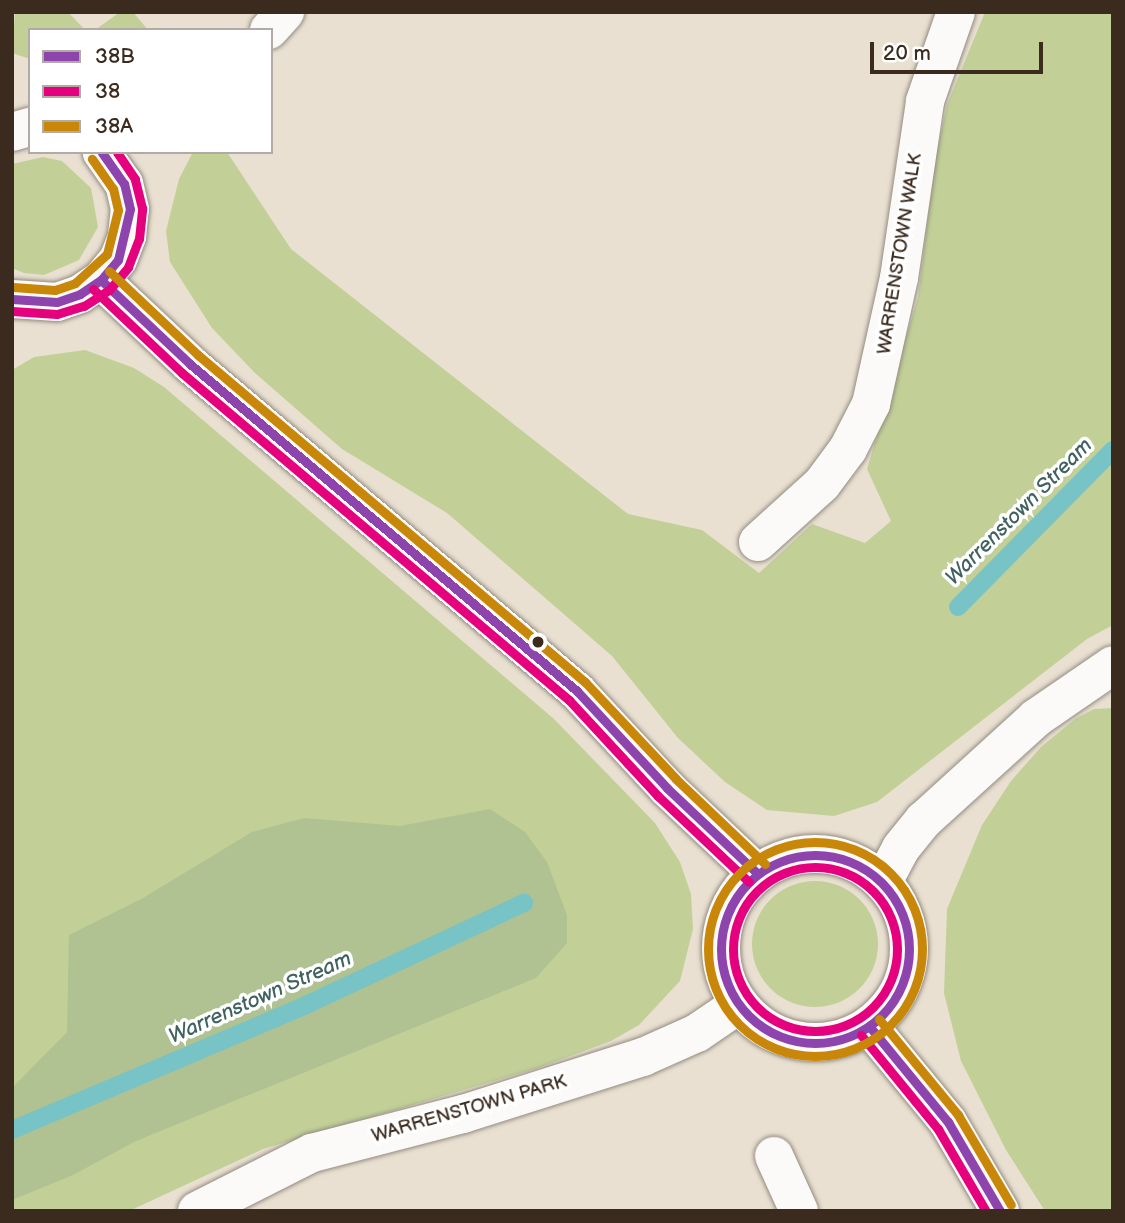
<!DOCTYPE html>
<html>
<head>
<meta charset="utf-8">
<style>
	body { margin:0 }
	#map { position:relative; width:1125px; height:1223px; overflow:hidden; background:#e9e0d1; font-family:"Balsamiq Sans",sans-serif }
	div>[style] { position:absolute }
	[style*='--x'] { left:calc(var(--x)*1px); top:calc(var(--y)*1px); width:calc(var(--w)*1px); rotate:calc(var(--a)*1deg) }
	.green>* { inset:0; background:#c2d098 }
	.round { border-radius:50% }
	.forest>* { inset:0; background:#b0c192 }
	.stream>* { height:18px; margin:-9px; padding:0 9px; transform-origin:9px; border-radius:9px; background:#78c3c5 }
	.roads { filter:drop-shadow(0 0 2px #938c82) drop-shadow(0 0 2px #938c82) }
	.minor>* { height:38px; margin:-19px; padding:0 19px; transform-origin:19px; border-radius:19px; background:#fcfaf8 }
	.minor>.ring { margin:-19px; padding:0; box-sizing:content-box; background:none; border:38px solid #fcfaf8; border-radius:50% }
	.bus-1>* { height:9px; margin:-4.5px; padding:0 4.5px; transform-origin:4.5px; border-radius:4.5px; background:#8e44ad }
	.bus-1>.ring { margin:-4.5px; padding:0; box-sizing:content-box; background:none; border:9px solid #8e44ad; border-radius:50% }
	.bus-2>* { height:9px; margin:-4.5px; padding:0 4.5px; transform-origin:4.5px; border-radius:4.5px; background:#e5007d }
	.bus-2>.ring { margin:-4.5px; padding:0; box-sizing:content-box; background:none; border:9px solid #e5007d; border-radius:50% }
	.bus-3>* { height:9px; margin:-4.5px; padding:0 4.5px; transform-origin:4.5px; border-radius:4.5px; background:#c88708 }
	.bus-3>.ring { margin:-4.5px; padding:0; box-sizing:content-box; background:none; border:9px solid #c88708; border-radius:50% }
	.dots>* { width:19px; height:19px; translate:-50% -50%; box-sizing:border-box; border:4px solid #fff; border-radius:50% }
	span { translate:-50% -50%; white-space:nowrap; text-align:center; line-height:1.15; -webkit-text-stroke:7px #fff; paint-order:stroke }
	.street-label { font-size:19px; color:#3b2a1e }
	.water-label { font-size:21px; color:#40625f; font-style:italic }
	.frame { position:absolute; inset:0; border:14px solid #3b2a1e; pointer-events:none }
	.legend { position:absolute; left:28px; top:28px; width:245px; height:126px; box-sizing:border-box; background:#fff; border:2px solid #b1aaa5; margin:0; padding:9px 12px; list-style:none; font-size:21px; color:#3b2a1e }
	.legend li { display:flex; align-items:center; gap:14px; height:35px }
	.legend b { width:35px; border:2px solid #b1aaa5 }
	.scale { position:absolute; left:870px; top:42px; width:173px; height:32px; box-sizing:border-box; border:4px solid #3b2a1e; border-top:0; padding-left:9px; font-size:21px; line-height:24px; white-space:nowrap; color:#3b2a1e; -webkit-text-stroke:5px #fff; paint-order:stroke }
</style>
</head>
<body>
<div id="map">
	<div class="green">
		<i style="clip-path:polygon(15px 12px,68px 12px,85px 30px,30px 30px,30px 59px,12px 53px)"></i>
		<i style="clip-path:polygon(120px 12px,133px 12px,148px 30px,95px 30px)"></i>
		<i style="clip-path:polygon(985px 12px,1113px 12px,1113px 625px,1087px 639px,877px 802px,834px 816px,767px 810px,725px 782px,678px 738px,612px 656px,447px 513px,342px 449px,255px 373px,212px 328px,170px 262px,166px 231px,179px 179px,193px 152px,227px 152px,291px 249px,628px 514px,702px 530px,759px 573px,812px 524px,865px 543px,891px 521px,867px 469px,918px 297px,935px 161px,947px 105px)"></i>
		<i style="clip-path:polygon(43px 157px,62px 161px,91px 188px,98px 227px,79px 260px,44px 275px,24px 273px,12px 268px,12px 164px)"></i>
		<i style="clip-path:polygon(85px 350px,134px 368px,164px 387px,554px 719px,655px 823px,680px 862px,691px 894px,693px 929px,680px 981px,639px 1025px,611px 1041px,538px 1068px,263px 1149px,129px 1211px,12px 1211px,12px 370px,34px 357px)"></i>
		<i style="clip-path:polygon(1113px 708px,1113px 1211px,1045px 1211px,1006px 1150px,961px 1061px,944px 993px,947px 909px,982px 825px,1011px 781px,1041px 747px,1075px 719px,1094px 709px)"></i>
		<i class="round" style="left:752px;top:881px;width:126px;height:126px"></i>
	</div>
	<div class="forest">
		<i style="clip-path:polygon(490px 809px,525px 832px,547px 862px,567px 915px,567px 943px,536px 978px,136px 1141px,73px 1175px,12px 1200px,12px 1088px,67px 1032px,69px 935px,143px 898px,252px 832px,304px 818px,400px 826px)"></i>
	</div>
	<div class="stream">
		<i style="--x:958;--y:607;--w:221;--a:-45.4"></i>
		<i style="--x:12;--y:1130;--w:319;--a:-23"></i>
		<i style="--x:306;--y:1005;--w:241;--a:-25.1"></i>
	</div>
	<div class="roads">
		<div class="minor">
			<i style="--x:269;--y:30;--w:24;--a:-48"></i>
			<i style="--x:12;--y:132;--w:19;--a:-16"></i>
			<i style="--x:101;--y:280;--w:122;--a:43.3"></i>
			<i style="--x:190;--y:364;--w:507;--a:40.2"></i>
			<i style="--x:577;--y:691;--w:132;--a:47.1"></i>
			<i style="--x:667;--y:788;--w:124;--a:43.4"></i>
			<i style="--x:12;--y:299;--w:45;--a:3.8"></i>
			<i style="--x:57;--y:302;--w:24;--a:-19"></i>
			<i style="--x:80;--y:294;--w:25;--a:-34"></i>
			<i style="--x:101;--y:280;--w:26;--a:-50"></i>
			<i style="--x:118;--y:260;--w:26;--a:-69"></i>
			<i style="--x:127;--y:236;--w:27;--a:-84"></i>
			<i style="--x:130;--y:209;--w:26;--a:-103"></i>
			<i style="--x:124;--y:184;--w:39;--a:-125"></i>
			<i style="--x:758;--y:542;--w:86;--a:-42.2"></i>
			<i style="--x:822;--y:484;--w:44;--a:-53.4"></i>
			<i style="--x:848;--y:449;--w:51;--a:-62.9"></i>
			<i style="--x:871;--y:404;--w:129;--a:-77.5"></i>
			<i style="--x:899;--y:278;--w:179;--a:-81.6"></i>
			<i style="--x:925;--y:101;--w:94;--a:-70.8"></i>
			<i class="ring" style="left:721px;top:854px;width:150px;height:150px"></i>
			<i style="--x:883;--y:882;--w:38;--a:-62"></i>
			<i style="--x:901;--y:848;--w:36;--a:-51"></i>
			<i style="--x:924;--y:820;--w:151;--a:-42.3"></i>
			<i style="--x:1036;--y:718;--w:93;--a:-34.5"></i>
			<i style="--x:870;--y:1027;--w:123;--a:50.6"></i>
			<i style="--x:948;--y:1122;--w:103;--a:59.7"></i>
			<i style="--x:774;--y:1156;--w:60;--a:65.6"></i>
			<i style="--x:197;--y:1211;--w:129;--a:-26.8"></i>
			<i style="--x:312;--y:1153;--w:156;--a:-14.5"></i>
			<i style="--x:463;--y:1114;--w:189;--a:-17.6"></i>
			<i style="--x:643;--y:1057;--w:59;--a:-24"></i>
			<i style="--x:697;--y:1033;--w:50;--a:-34.3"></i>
		</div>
	</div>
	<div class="bus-1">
		<i style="--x:101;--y:280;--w:122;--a:43.3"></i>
		<i style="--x:190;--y:364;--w:507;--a:40.2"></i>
		<i style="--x:577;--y:691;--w:132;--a:47.1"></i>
		<i style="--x:667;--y:788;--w:124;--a:43.4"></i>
		<i style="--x:12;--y:299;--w:45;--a:3.8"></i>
		<i style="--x:57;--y:302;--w:24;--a:-19"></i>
		<i style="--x:80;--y:294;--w:25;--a:-34"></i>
		<i style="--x:101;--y:280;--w:26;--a:-50"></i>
		<i style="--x:118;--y:260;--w:52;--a:-76.8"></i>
		<i style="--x:130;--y:209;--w:26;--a:-103"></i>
		<i style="--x:124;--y:184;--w:39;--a:-125"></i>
		<i class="ring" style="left:721px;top:855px;width:179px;height:179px"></i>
		<i style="--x:870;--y:1027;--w:123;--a:50.6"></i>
		<i style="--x:948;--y:1122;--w:103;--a:59.7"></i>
	</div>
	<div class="bus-2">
		<i style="--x:93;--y:289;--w:122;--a:43.3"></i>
		<i style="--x:182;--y:373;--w:507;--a:40.2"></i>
		<i style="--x:569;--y:700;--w:131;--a:47.2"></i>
		<i style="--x:658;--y:796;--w:125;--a:43.4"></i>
		<i style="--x:12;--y:311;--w:45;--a:3.8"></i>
		<i style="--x:57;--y:314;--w:28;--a:-17"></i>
		<i style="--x:84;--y:306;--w:30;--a:-33"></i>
		<i style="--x:109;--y:290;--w:30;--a:-50"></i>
		<i style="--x:128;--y:267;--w:30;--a:-69"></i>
		<i style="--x:139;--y:239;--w:31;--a:-84"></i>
		<i style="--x:142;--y:208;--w:30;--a:-104"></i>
		<i style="--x:135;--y:179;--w:32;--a:-124"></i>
		<i class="ring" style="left:733px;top:867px;width:155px;height:155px"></i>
		<i style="--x:861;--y:1035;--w:122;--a:50.7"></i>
		<i style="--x:938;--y:1129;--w:95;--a:59.7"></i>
	</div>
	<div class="bus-3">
		<i style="--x:109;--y:271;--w:122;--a:43.3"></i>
		<i style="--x:198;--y:355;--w:507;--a:40.2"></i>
		<i style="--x:585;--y:682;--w:133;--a:46.8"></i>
		<i style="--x:676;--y:779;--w:123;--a:43.7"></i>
		<i style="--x:13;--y:287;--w:42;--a:4.1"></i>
		<i style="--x:55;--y:290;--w:21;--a:-19"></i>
		<i style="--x:75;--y:283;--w:43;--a:-42.2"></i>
		<i style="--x:107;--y:254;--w:45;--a:-76"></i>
		<i style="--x:118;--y:210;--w:22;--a:-103"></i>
		<i style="--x:113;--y:189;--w:37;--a:-125"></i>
		<i class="ring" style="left:708px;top:842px;width:205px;height:205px"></i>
		<i style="--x:879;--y:1019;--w:124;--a:50.5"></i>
		<i style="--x:958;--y:1115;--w:104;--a:59.5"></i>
	</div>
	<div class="dots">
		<i style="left:538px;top:642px;background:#3b2a1e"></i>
	</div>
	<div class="street-label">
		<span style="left:900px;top:254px;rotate:-81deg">WARRENSTOWN WALK</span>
		<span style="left:469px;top:1109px;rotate:-16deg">WARRENSTOWN PARK</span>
	</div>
	<div class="water-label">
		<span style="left:1019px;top:512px;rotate:-45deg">Warrenstown Stream</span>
		<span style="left:260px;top:998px;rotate:-24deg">Warrenstown Stream</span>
	</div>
	<div class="frame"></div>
	<ul class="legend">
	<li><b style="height:9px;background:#8e44ad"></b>38B</li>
	<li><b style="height:9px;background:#e5007d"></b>38</li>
	<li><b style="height:9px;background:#c88708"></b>38A</li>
	</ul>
	<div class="scale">20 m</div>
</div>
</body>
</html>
